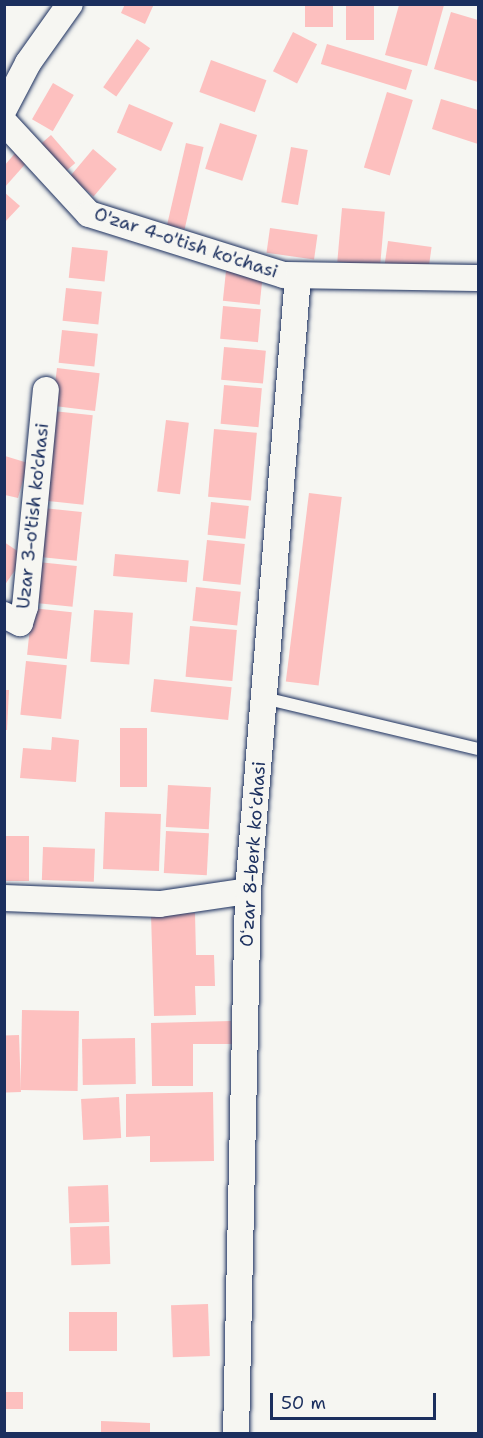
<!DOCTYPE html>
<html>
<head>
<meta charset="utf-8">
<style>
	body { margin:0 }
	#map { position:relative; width:483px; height:1438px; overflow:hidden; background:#f6f6f2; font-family:"Shantell Sans",sans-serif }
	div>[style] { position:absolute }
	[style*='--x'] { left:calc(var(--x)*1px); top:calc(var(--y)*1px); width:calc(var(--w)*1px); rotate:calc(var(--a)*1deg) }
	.building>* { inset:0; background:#fdc0bf; transform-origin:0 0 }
	.roads { filter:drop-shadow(0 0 2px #1b2f5e) drop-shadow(0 0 2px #1b2f5e) }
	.service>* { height:12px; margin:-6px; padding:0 6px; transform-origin:6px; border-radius:6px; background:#f6f6f2 }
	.minor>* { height:26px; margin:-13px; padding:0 13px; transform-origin:13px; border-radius:13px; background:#f6f6f2 }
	span { translate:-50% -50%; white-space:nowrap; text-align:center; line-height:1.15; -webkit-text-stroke:4.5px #f6f6f2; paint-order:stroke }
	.street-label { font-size:18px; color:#1b2f5e }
	.frame { position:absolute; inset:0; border:6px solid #1b2f5e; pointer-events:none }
	.scale { position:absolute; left:270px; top:1393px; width:166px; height:27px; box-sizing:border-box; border:3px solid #1b2f5e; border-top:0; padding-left:8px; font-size:18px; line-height:21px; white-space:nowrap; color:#1b2f5e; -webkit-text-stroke:4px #f6f6f2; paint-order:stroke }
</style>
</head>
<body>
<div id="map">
	<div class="building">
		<i style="clip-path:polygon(125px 4px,154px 4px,145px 24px,121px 13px)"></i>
		<i style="left:305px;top:4px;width:28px;height:23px"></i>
		<i style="left:346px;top:4px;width:28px;height:36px"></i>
		<i style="clip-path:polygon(399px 5px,444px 5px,427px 66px,385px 55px)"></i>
		<i style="clip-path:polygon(451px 12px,478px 20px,478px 82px,434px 69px)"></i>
		<i style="left:293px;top:32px;width:27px;height:44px;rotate:27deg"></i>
		<i style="left:137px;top:39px;width:16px;height:59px;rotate:35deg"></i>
		<i style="left:327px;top:44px;width:89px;height:21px;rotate:17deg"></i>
		<i style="left:211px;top:60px;width:59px;height:34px;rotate:20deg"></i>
		<i style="left:53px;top:83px;width:24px;height:42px;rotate:30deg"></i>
		<i style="left:387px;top:92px;width:27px;height:79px;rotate:17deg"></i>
		<i style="clip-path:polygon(441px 99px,478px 110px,478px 144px,432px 129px)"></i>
		<i style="left:129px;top:104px;width:48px;height:31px;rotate:23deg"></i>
		<i style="left:220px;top:123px;width:39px;height:48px;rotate:18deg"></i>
		<i style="left:51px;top:135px;width:37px;height:16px;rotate:49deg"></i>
		<i style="left:186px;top:143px;width:18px;height:84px;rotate:13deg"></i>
		<i style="left:291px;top:147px;width:17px;height:56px;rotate:10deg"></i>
		<i style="left:93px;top:149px;width:31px;height:36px;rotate:40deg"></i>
		<i style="clip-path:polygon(17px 151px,28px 161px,4px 188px,4px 166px)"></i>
		<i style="clip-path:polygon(4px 192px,20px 206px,4px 223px)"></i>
		<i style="left:342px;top:208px;width:43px;height:54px;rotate:5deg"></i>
		<i style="left:270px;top:228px;width:48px;height:25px;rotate:8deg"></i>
		<i style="left:388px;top:241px;width:44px;height:25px;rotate:8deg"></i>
		<i style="left:72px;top:247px;width:36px;height:31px;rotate:6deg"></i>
		<i style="left:226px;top:271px;width:37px;height:30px;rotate:6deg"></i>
		<i style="left:66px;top:288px;width:36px;height:33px;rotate:6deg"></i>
		<i style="left:223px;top:306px;width:38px;height:33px;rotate:5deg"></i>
		<i style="left:62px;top:330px;width:36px;height:33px;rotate:6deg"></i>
		<i style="left:224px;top:347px;width:42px;height:33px;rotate:5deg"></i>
		<i style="left:57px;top:368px;width:43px;height:38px;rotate:7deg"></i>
		<i style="left:224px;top:385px;width:38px;height:39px;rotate:5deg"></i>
		<i style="left:53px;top:411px;width:40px;height:90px;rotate:6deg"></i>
		<i style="left:166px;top:420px;width:23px;height:72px;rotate:7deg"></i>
		<i style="left:214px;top:429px;width:43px;height:68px;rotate:5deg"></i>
		<i style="clip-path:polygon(5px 456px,28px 463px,18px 498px,5px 495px)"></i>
		<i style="left:309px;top:493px;width:33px;height:190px;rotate:7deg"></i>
		<i style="left:211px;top:502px;width:38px;height:33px;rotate:6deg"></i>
		<i style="left:43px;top:508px;width:39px;height:49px;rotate:6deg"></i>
		<i style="left:207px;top:540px;width:38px;height:41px;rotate:6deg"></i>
		<i style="clip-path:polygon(4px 542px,25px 556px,4px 586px)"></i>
		<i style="left:115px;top:554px;width:74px;height:22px;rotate:5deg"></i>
		<i style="left:38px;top:562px;width:39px;height:41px;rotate:6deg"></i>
		<i style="left:196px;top:587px;width:45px;height:34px;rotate:6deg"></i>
		<i style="left:32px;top:608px;width:40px;height:47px;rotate:6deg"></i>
		<i style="left:94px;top:610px;width:39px;height:52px;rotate:4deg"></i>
		<i style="left:190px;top:626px;width:47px;height:51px;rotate:5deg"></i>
		<i style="left:26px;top:661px;width:41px;height:54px;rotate:6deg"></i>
		<i style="left:154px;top:679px;width:78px;height:33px;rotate:6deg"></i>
		<i style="clip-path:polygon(4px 690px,9px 690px,7px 730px,4px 730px)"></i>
		<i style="left:120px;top:728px;width:27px;height:59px"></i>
		<i style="clip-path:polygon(52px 737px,79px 740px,76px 782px,20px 778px,23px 748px,51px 750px)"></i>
		<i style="left:168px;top:785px;width:43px;height:42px;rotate:3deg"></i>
		<i style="left:105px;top:812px;width:56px;height:57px;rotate:2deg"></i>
		<i style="left:166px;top:831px;width:43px;height:42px;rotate:3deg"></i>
		<i style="left:5px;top:836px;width:24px;height:45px"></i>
		<i style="left:43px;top:847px;width:52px;height:33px;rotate:2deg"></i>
		<i style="clip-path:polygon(195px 913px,196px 955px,214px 955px,215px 986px,195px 986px,196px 1015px,154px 1016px,151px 914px)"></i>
		<i style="left:22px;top:1010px;width:57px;height:80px;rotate:1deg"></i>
		<i style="clip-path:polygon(231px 1021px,232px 1044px,193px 1044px,193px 1086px,152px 1086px,151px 1023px)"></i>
		<i style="left:19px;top:1035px;width:57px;height:15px;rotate:88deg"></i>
		<i style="left:135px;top:1038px;width:46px;height:53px;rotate:89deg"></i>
		<i style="clip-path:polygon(213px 1092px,214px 1161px,150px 1162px,150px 1136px,126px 1137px,126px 1094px)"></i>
		<i style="left:119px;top:1097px;width:41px;height:38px;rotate:87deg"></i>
		<i style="left:108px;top:1185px;width:37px;height:40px;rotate:88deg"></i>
		<i style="left:109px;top:1226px;width:38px;height:39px;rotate:88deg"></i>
		<i style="left:208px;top:1304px;width:52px;height:37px;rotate:88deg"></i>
		<i style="left:117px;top:1312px;width:39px;height:48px;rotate:90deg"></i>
		<i style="left:23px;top:1392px;width:17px;height:19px;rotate:90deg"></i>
		<i style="clip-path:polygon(101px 1421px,150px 1423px,150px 1434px,101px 1434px)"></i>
	</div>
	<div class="roads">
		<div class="service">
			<i style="--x:264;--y:698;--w:220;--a:13.4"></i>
		</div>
		<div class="minor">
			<i style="--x:4;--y:109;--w:52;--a:-62.4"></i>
			<i style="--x:28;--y:63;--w:72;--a:-54.6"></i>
			<i style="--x:4;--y:122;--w:125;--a:47.3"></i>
			<i style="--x:89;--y:214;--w:204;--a:17.4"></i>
			<i style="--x:284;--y:275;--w:194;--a:0.9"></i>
			<i style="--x:4;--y:615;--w:18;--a:27"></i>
			<i style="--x:20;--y:623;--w:17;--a:-73"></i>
			<i style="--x:25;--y:607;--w:218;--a:-84.5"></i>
			<i style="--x:4;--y:898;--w:156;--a:2.2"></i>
			<i style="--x:160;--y:904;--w:89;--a:-8.4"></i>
			<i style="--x:236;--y:1434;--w:543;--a:-88.73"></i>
			<i style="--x:248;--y:891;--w:617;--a:-85.35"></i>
		</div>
	</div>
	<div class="street-label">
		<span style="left:186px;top:243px;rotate:18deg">O'zar 4-o'tish ko'chasi</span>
		<span style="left:33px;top:516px;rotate:-84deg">Uzar 3-o'tish ko'chasi</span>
		<span style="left:253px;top:854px;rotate:-86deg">Oʻzar 8-berk koʻchasi</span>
	</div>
	<div class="frame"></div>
	<div class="scale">50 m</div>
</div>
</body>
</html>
